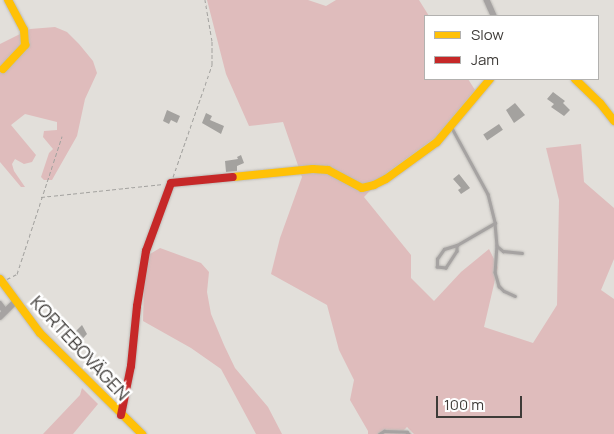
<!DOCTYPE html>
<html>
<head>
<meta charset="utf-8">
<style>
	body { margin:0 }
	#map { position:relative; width:614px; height:434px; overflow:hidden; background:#e2dfda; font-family:Manrope,sans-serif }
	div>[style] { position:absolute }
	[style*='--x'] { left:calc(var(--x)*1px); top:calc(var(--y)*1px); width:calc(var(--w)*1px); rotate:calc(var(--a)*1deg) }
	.forest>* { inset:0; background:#dfbcbc }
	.building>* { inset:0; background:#a4a29f; transform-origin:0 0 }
	.path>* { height:1px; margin-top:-0.5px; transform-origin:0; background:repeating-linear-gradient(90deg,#a3a29f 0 4px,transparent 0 6.5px) }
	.roads { filter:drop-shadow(0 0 1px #bdbbb7) drop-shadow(0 0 1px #bdbbb7) }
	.lane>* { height:2.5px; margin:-1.25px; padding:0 1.25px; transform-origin:1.25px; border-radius:1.25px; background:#a6a3a2 }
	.street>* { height:5.5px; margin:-2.75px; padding:0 2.75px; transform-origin:2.75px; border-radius:2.75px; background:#a6a3a2 }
	.slow>* { height:8px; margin:-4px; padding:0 4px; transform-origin:4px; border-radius:4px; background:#ffc107 }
	.jam>* { height:8px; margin:-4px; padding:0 4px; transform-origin:4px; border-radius:4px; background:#c62828 }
	span { translate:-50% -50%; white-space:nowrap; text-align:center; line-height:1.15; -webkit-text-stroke:5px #fff; paint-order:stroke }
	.street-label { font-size:18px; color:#3e3b38 }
	.legend { position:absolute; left:424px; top:15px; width:175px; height:65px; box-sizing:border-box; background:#fff; border:1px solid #b2b1af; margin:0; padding:6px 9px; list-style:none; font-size:15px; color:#3e3b38 }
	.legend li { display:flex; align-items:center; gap:10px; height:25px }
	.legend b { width:25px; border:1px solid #b2b1af }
	.scale { position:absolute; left:436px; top:396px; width:86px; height:22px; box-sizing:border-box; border:2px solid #3e3b38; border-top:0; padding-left:6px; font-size:15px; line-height:18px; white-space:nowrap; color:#3e3b38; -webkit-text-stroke:4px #fff; paint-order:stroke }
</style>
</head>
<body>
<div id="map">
	<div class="forest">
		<i style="clip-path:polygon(207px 0,308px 0,326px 6px,336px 0,419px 0,429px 16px,425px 16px,425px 79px,468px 79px,475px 90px,436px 137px,388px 172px,364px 197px,411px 255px,411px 278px,434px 301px,461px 272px,489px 249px,498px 267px,484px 327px,533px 343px,557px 305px,559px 200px,546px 148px,581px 144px,584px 182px,614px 208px,614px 259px,601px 290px,614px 299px,614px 434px,414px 434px,407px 427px,400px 434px,368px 434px,368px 431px,350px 400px,354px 380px,339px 350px,327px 305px,271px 274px,280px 238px,302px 177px,283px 122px,249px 126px,226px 74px)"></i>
		<i style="clip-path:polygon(55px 27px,67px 32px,79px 44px,93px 61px,97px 73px,85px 99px,77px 136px,52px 180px,44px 180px,41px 177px,49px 153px,53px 149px,43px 137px,44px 131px,57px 130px,57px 122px,25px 114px,11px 125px,36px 155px,32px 162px,24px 164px,15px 159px,12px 164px,14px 171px,25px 187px,21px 187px,0 162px,0 44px,30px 29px)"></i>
		<i style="clip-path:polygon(160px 248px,201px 263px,209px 272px,207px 292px,211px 314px,224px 345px,235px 368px,268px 407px,282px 434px,256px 434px,221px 369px,191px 348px,143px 321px,144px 286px,150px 254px)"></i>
		<i style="clip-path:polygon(82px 388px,98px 404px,73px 434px,43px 434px,80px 395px)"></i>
	</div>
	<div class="building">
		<i style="clip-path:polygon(553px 92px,565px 101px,563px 103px,570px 110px,564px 116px,551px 107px,554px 104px,547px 99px)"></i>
		<i style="clip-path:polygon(515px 103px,525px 115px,514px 123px,506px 110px)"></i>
		<i style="clip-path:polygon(167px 110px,180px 116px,177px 123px,171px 120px,169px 124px,163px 121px)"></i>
		<i style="clip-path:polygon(206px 113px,212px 116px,210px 120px,224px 126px,221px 134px,202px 123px)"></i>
		<i style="left:499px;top:124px;width:7px;height:19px;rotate:56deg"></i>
		<i style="clip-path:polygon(241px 155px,244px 163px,237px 166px,237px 171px,226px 172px,225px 161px,238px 159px,237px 157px)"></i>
		<i style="clip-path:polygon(459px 174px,470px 188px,461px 194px,458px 190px,461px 188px,453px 179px)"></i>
		<i style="clip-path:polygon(82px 325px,87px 334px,75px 347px,67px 340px)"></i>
	</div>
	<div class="path">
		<i style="--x:173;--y:177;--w:119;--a:-70.8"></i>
		<i style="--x:212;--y:65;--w:24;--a:-90"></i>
		<i style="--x:212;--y:41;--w:42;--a:-99.7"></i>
		<i style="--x:41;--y:197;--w:123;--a:-6.1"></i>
		<i style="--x:7;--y:279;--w:11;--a:-27"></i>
		<i style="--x:17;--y:274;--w:145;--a:-71.9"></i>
	</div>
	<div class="roads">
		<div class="lane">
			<i style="--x:452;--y:128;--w:75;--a:61.4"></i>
			<i style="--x:488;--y:194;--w:30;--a:76"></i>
			<i style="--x:495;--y:223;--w:22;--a:85"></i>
			<i style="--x:497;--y:245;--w:27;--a:94"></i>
			<i style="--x:495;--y:272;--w:15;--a:74"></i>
			<i style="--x:499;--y:286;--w:7;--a:45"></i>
			<i style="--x:504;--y:291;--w:12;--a:24"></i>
			<i style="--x:457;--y:245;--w:6;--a:90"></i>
			<i style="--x:457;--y:251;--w:20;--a:123"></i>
			<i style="--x:446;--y:268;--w:9;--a:-174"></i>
			<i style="--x:437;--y:267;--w:8;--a:-90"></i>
			<i style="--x:437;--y:259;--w:12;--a:-55"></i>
			<i style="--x:444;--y:249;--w:14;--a:-17"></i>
			<i style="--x:457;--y:245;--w:44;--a:-30.1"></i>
			<i style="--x:497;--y:246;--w:8;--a:40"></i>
			<i style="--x:503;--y:251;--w:19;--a:6"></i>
			<i style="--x:379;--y:434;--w:6;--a:-31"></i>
			<i style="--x:384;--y:431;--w:23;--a:2"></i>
			<i style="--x:407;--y:432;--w:3;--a:45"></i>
		</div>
		<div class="street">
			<i style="--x:487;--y:0;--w:17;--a:66"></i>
			<i style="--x:0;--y:304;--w:9;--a:54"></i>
			<i style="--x:0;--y:317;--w:23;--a:-45"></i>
		</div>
		<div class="slow">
			<i style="--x:3;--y:69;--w:33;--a:-47"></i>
			<i style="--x:25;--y:45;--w:15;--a:-94"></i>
			<i style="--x:24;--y:30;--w:34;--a:-118"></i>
			<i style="--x:575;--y:79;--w:35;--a:44"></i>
			<i style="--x:600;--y:103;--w:23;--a:52"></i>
			<i style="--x:233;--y:177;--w:80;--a:-5.7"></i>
			<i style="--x:313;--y:169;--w:15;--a:4"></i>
			<i style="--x:328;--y:170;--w:38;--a:28"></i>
			<i style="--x:362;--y:188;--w:12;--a:-14"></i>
			<i style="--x:374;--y:185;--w:13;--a:-27"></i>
			<i style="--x:386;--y:179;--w:63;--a:-36"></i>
			<i style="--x:437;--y:142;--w:82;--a:-49.9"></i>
			<i style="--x:0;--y:279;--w:67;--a:53.5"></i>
			<i style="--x:40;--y:333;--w:144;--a:44.7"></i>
		</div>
		<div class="jam">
			<i style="--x:121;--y:415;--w:50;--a:-78.5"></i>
			<i style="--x:131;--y:366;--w:60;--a:-84.3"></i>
			<i style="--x:137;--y:306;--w:56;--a:-80.7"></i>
			<i style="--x:146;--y:251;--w:72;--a:-69.8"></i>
			<i style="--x:171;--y:183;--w:62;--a:-5.5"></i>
		</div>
	</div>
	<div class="street-label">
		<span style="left:80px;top:348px;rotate:47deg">KORTEBOVÄGEN</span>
	</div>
	<ul class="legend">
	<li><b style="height:6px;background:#ffc107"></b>Slow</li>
	<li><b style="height:6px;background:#c62828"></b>Jam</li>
	</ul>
	<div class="scale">100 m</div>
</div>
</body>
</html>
